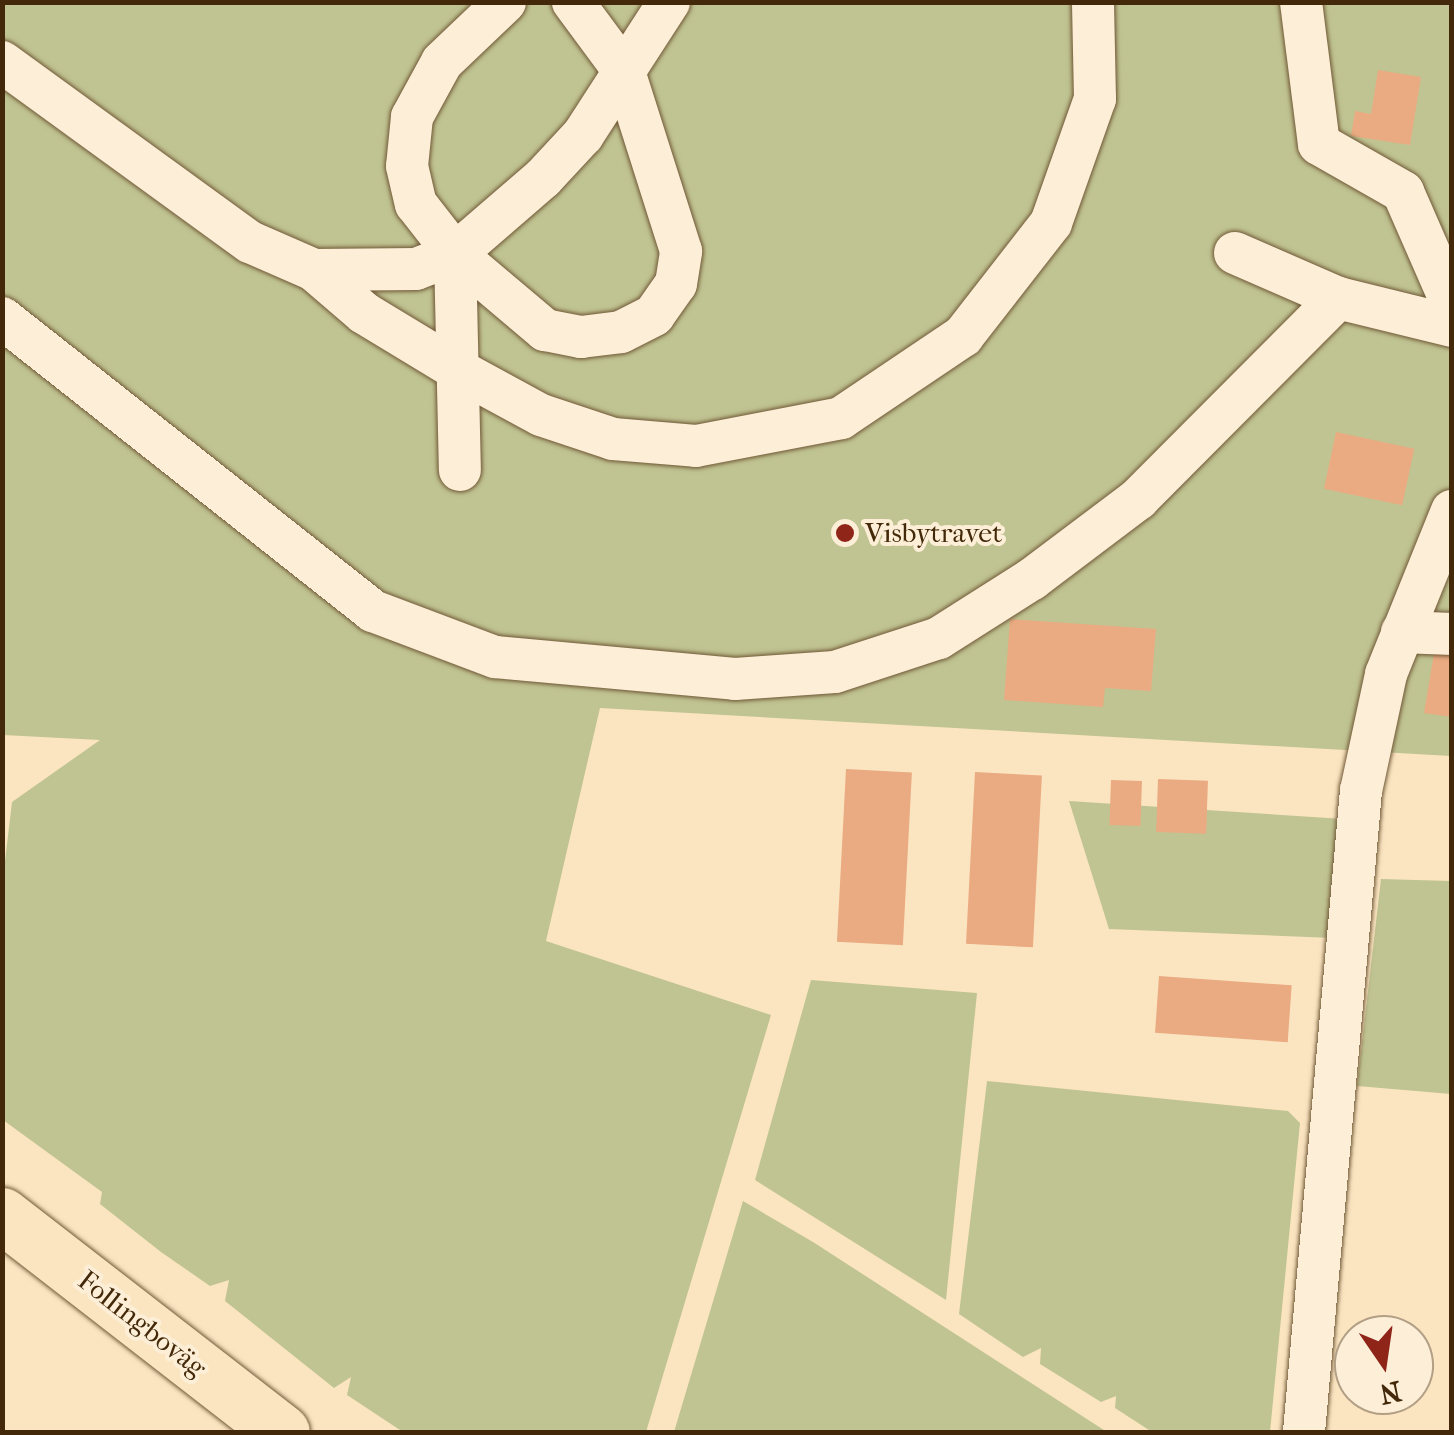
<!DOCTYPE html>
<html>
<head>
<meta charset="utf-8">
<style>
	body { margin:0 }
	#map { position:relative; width:1454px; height:1435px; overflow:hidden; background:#fbe5c1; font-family:"IM FELL French Canon",serif }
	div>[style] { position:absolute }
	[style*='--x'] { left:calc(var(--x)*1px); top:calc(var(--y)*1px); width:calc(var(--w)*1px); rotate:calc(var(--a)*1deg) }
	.green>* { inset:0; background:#c0c492 }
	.building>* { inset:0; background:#eaab82; transform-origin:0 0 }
	.roads { filter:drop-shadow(0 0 2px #715837) drop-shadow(0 0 2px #715837) }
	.minor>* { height:42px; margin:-21px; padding:0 21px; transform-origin:21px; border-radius:21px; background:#fceed7 }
	.major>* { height:55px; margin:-27.5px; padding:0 27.5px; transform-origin:27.5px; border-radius:27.5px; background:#fbe5c1 }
	.dots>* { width:28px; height:28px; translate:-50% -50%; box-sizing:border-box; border:5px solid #fceed7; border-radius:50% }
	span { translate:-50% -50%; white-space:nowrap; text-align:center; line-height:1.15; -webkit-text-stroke:8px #fceed7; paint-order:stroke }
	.poi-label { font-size:28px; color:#432909 }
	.left { translate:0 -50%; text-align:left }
	.street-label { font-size:28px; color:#432909 }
	.frame { position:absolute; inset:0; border:5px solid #432909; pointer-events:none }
	.north { position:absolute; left:1334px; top:1315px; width:100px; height:100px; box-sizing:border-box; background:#fceed7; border:2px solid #b29f85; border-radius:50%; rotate:167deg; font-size:28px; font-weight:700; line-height:40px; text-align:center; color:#432909 }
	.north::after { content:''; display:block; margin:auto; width:35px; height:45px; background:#8f2418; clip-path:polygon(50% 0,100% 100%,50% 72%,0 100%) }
</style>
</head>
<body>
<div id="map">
	<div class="green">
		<i style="clip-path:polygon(2px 3px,1451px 3px,1451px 756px,600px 708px,546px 941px,771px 1015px,646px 1432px,403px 1432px,347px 1395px,351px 1377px,334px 1388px,225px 1301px,229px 1280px,210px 1286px,161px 1252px,100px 1204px,102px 1192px,3px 1120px,2px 886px,12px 802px,100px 740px,3px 735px)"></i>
		<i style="clip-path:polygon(1069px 801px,1344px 819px,1333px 938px,1109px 929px)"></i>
		<i style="clip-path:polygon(1381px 879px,1451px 881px,1451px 1094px,1357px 1086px)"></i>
		<i style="clip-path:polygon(811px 980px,977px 993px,946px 1300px,755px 1180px)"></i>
		<i style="clip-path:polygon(987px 1081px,1288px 1111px,1300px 1123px,1270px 1432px,1152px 1432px,1115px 1408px,1116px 1396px,1101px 1402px,1040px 1364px,1041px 1348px,1023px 1357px,959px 1314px)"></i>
		<i style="clip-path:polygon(743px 1201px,813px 1242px,1107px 1432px,674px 1432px)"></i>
	</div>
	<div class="building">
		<i style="clip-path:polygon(1378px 70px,1421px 77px,1410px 145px,1351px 136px,1355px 111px,1371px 114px)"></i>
		<i style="left:1336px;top:432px;width:80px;height:58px;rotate:12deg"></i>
		<i style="clip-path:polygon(1010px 619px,1156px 629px,1151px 691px,1105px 688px,1103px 707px,1004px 700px)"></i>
		<i style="clip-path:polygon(1434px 653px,1452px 656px,1452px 717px,1424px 713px)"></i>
		<i style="left:846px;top:769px;width:66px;height:173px;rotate:3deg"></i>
		<i style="left:975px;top:772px;width:67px;height:172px;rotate:3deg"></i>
		<i style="left:1158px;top:779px;width:50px;height:53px;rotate:2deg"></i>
		<i style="left:1111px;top:780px;width:31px;height:45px;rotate:2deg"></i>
		<i style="left:1159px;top:976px;width:133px;height:57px;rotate:4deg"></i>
	</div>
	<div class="roads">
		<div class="minor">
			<i style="--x:505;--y:2;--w:87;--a:136.4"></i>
			<i style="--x:442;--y:62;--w:63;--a:118.6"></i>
			<i style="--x:412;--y:117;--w:49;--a:95.8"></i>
			<i style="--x:407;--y:166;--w:39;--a:77"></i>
			<i style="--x:416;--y:204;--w:63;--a:52"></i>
			<i style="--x:455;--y:254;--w:118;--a:40.2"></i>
			<i style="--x:545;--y:330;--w:37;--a:11"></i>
			<i style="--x:581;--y:337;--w:40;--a:-7.1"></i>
			<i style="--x:621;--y:332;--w:37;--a:-27"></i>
			<i style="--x:654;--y:315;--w:38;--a:-55"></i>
			<i style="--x:676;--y:284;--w:33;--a:-81"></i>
			<i style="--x:681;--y:251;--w:189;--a:-107.6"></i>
			<i style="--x:624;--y:71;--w:86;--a:-126.5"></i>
			<i style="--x:1301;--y:2;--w:143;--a:82.8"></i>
			<i style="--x:1319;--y:144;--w:97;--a:29.7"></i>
			<i style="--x:1403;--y:192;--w:122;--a:66.4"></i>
			<i style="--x:2;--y:62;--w:306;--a:36"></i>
			<i style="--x:250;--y:242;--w:70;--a:23.6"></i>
			<i style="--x:314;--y:270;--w:102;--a:-0.6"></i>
			<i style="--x:416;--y:269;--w:42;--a:-21"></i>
			<i style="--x:455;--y:254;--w:116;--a:-40.8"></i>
			<i style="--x:543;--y:178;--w:59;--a:-47.1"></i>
			<i style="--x:583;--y:135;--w:158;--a:-57.1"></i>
			<i style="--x:1235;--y:253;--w:112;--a:23.6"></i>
			<i style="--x:1338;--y:298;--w:117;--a:13.8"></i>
			<i style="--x:455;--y:254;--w:216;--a:88.7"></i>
			<i style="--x:314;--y:270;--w:66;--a:40.7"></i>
			<i style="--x:364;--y:313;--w:110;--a:31.2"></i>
			<i style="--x:458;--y:370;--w:94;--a:28.5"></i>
			<i style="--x:541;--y:415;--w:76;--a:18.4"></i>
			<i style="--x:613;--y:439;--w:83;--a:4.8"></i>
			<i style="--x:696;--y:446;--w:148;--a:-10.9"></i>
			<i style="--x:841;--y:418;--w:147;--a:-33.9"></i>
			<i style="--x:963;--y:336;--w:143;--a:-52.1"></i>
			<i style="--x:1051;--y:223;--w:132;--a:-70.5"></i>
			<i style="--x:1095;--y:99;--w:97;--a:-91.2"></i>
			<i style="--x:2;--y:318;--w:473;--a:38.3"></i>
			<i style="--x:373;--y:611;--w:130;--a:20.7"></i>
			<i style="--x:495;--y:657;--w:241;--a:5.2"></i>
			<i style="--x:735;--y:679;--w:100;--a:-4"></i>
			<i style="--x:835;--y:672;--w:109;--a:-18.1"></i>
			<i style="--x:939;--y:638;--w:110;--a:-32.4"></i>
			<i style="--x:1032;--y:579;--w:133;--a:-37"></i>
			<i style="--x:1138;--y:499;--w:284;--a:-45.1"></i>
			<i style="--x:1402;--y:632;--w:50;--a:2.3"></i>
			<i style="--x:1304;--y:1432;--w:644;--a:-84.92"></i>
			<i style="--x:1361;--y:791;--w:120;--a:-77.9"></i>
			<i style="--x:1386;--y:674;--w:176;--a:-68"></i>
		</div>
		<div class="major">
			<i style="--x:2;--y:1215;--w:354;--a:37.8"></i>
		</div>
	</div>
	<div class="dots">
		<i style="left:845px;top:533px;background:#8f2418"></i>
	</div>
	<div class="poi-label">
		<span class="left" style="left:865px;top:533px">Visbytravet</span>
	</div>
	<div class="street-label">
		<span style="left:142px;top:1324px;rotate:38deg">Follingboväg</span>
	</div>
	<div class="frame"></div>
	<div class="north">N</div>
</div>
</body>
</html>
